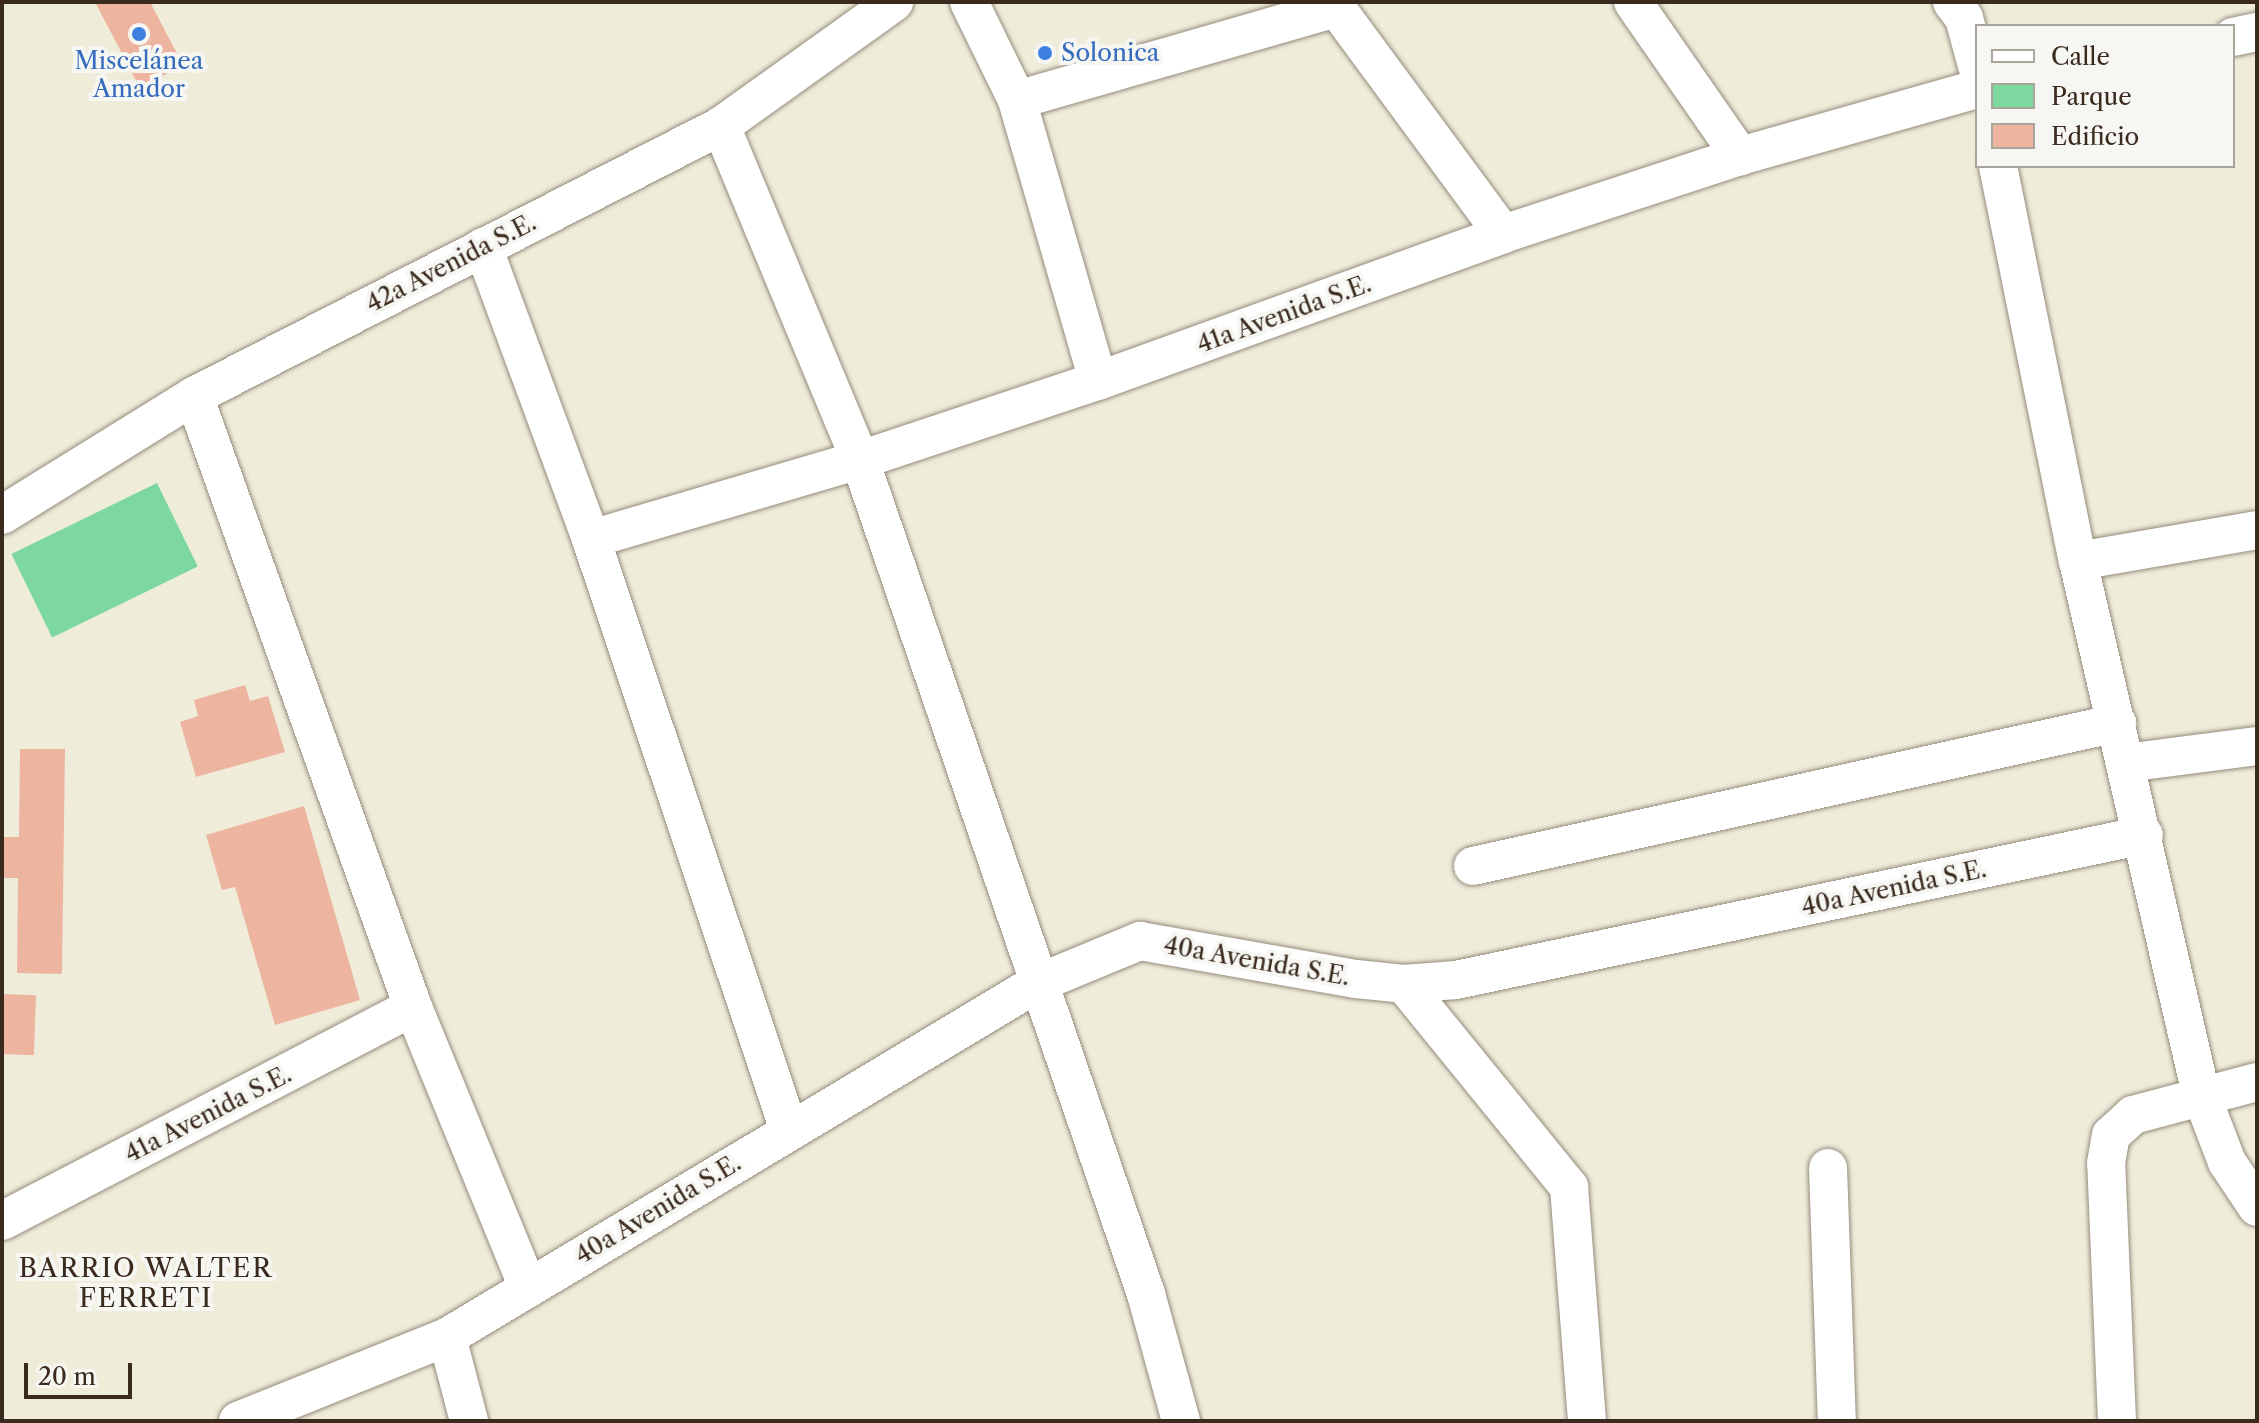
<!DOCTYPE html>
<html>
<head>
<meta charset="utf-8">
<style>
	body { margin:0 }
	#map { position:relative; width:2259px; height:1423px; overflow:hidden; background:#efecda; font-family:"Libre Caslon Text",serif }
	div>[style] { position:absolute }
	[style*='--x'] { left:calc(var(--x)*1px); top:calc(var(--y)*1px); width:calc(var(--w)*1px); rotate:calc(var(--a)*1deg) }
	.green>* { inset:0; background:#7dd89f; transform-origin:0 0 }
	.building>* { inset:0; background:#edb5a0; transform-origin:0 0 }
	.roads { filter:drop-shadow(0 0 2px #958b7c) drop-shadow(0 0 2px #958b7c) }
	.minor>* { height:38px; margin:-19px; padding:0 19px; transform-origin:19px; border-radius:19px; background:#fff }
	.dots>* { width:22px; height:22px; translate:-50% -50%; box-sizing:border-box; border:4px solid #f6f6f2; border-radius:50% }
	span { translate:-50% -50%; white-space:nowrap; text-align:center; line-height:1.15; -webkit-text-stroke:8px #f6f6f2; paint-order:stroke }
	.shop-label { font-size:24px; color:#366cbe }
	.left { translate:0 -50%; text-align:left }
	.street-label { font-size:24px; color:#3b2a1e }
	.neighbourhood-label { font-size:26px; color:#3b2a1e; letter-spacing:2px }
	.frame { position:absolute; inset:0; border:4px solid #3b2a1e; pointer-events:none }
	.legend { position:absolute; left:1975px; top:24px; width:260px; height:144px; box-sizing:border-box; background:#f6f6f2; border:2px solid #aba49d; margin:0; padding:10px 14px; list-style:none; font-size:24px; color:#3b2a1e }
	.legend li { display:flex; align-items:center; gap:16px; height:40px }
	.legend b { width:40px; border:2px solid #aba49d }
	.scale { position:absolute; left:24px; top:1363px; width:108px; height:36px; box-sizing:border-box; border:4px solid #3b2a1e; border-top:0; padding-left:10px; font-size:24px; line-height:28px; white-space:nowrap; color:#3b2a1e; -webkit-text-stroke:6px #f6f6f2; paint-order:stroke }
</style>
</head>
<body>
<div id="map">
	<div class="green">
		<i style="left:157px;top:483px;width:93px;height:162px;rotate:64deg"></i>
	</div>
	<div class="building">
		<i style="clip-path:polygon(95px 2px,150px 2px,183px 65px,140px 88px)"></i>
		<i style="clip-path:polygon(245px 685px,250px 701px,268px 696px,285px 752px,196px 777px,180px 722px,198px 716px,194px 700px)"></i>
		<i style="clip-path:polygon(20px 749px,65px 749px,62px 974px,17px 973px,18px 878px,2px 878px,2px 837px,19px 837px)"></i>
		<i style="clip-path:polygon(304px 806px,360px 1000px,275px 1025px,235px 887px,222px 890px,206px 835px)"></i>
		<i style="left:2px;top:994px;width:34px;height:60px;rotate:2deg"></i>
	</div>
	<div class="roads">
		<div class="minor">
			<i style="--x:969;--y:2;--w:109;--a:63.9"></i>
			<i style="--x:1017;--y:100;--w:292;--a:73.9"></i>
			<i style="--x:1332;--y:2;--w:288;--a:53.6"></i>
			<i style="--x:1633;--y:2;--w:188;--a:55.2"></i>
			<i style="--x:1952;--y:2;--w:20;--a:53"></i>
			<i style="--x:1964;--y:18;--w:50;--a:74.8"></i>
			<i style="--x:2233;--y:37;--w:25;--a:-12"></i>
			<i style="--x:1017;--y:100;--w:332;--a:-16.1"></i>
			<i style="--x:721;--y:126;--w:362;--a:67.4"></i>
			<i style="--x:860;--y:460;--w:882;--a:71.07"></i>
			<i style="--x:1146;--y:1294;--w:132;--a:74.6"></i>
			<i style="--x:1998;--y:166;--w:403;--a:78.6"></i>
			<i style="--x:2078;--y:561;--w:547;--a:77.01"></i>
			<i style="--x:2201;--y:1094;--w:73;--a:69.1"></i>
			<i style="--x:2227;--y:1162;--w:54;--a:56.3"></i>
			<i style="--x:483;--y:247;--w:311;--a:69.7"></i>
			<i style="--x:591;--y:539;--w:623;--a:71.48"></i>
			<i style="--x:194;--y:396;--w:649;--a:70.28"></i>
			<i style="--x:413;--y:1007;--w:304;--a:67.7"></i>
			<i style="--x:2;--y:515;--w:226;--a:-31.8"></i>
			<i style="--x:194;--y:396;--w:592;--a:-27.13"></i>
			<i style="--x:721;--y:126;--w:213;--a:-35.6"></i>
			<i style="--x:591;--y:539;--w:280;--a:-16.4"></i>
			<i style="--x:860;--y:460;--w:251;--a:-18.4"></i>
			<i style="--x:1098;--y:381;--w:431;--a:-19.9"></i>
			<i style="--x:1503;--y:234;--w:250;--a:-18.2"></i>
			<i style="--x:1740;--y:156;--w:246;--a:-15.8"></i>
			<i style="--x:2078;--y:561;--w:182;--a:-9.8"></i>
			<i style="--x:2126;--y:763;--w:132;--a:-7.4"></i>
			<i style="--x:1473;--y:866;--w:660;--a:-12.52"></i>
			<i style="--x:1404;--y:984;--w:262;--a:50.9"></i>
			<i style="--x:1569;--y:1187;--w:235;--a:85.6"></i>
			<i style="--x:1828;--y:1168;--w:253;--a:88"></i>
			<i style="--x:2;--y:1221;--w:463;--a:-27.5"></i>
			<i style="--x:447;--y:1337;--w:87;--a:75.3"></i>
			<i style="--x:238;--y:1421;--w:225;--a:-21.9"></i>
			<i style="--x:447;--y:1337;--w:687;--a:-30.94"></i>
			<i style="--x:1036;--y:984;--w:113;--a:-22.5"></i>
			<i style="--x:1140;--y:941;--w:219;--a:10"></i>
			<i style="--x:1356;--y:979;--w:48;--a:5.9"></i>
			<i style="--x:1404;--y:984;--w:52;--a:-4.4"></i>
			<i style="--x:1456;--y:980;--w:703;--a:-11.9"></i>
			<i style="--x:2117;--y:1421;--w:258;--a:-92.4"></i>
			<i style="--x:2106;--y:1163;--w:28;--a:-80"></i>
			<i style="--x:2111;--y:1135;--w:30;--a:-42"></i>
			<i style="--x:2133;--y:1115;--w:128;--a:-14.9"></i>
		</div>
	</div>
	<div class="dots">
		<i style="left:139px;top:34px;background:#3f7fe0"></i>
		<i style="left:1045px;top:53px;background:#3f7fe0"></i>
	</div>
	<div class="shop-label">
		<span class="left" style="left:1061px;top:53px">Solonica</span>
		<span style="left:139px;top:75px">Miscelánea<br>Amador</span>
	</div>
	<div class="street-label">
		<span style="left:451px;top:263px;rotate:-27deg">42a Avenida S.E.</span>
		<span style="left:1284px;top:314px;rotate:-20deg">41a Avenida S.E.</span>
		<span style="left:1894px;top:888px;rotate:-12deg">40a Avenida S.E.</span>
		<span style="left:1257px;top:961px;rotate:10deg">40a Avenida S.E.</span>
		<span style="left:208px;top:1114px;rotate:-27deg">41a Avenida S.E.</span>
		<span style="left:658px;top:1209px;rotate:-31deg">40a Avenida S.E.</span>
	</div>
	<div class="neighbourhood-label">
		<span style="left:146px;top:1284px">BARRIO WALTER<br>FERRETI</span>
	</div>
	<div class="frame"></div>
	<ul class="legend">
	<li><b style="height:10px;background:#fff"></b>Calle</li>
	<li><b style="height:22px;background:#7dd89f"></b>Parque</li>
	<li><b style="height:22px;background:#edb5a0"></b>Edificio</li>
	</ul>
	<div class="scale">20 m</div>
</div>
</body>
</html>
